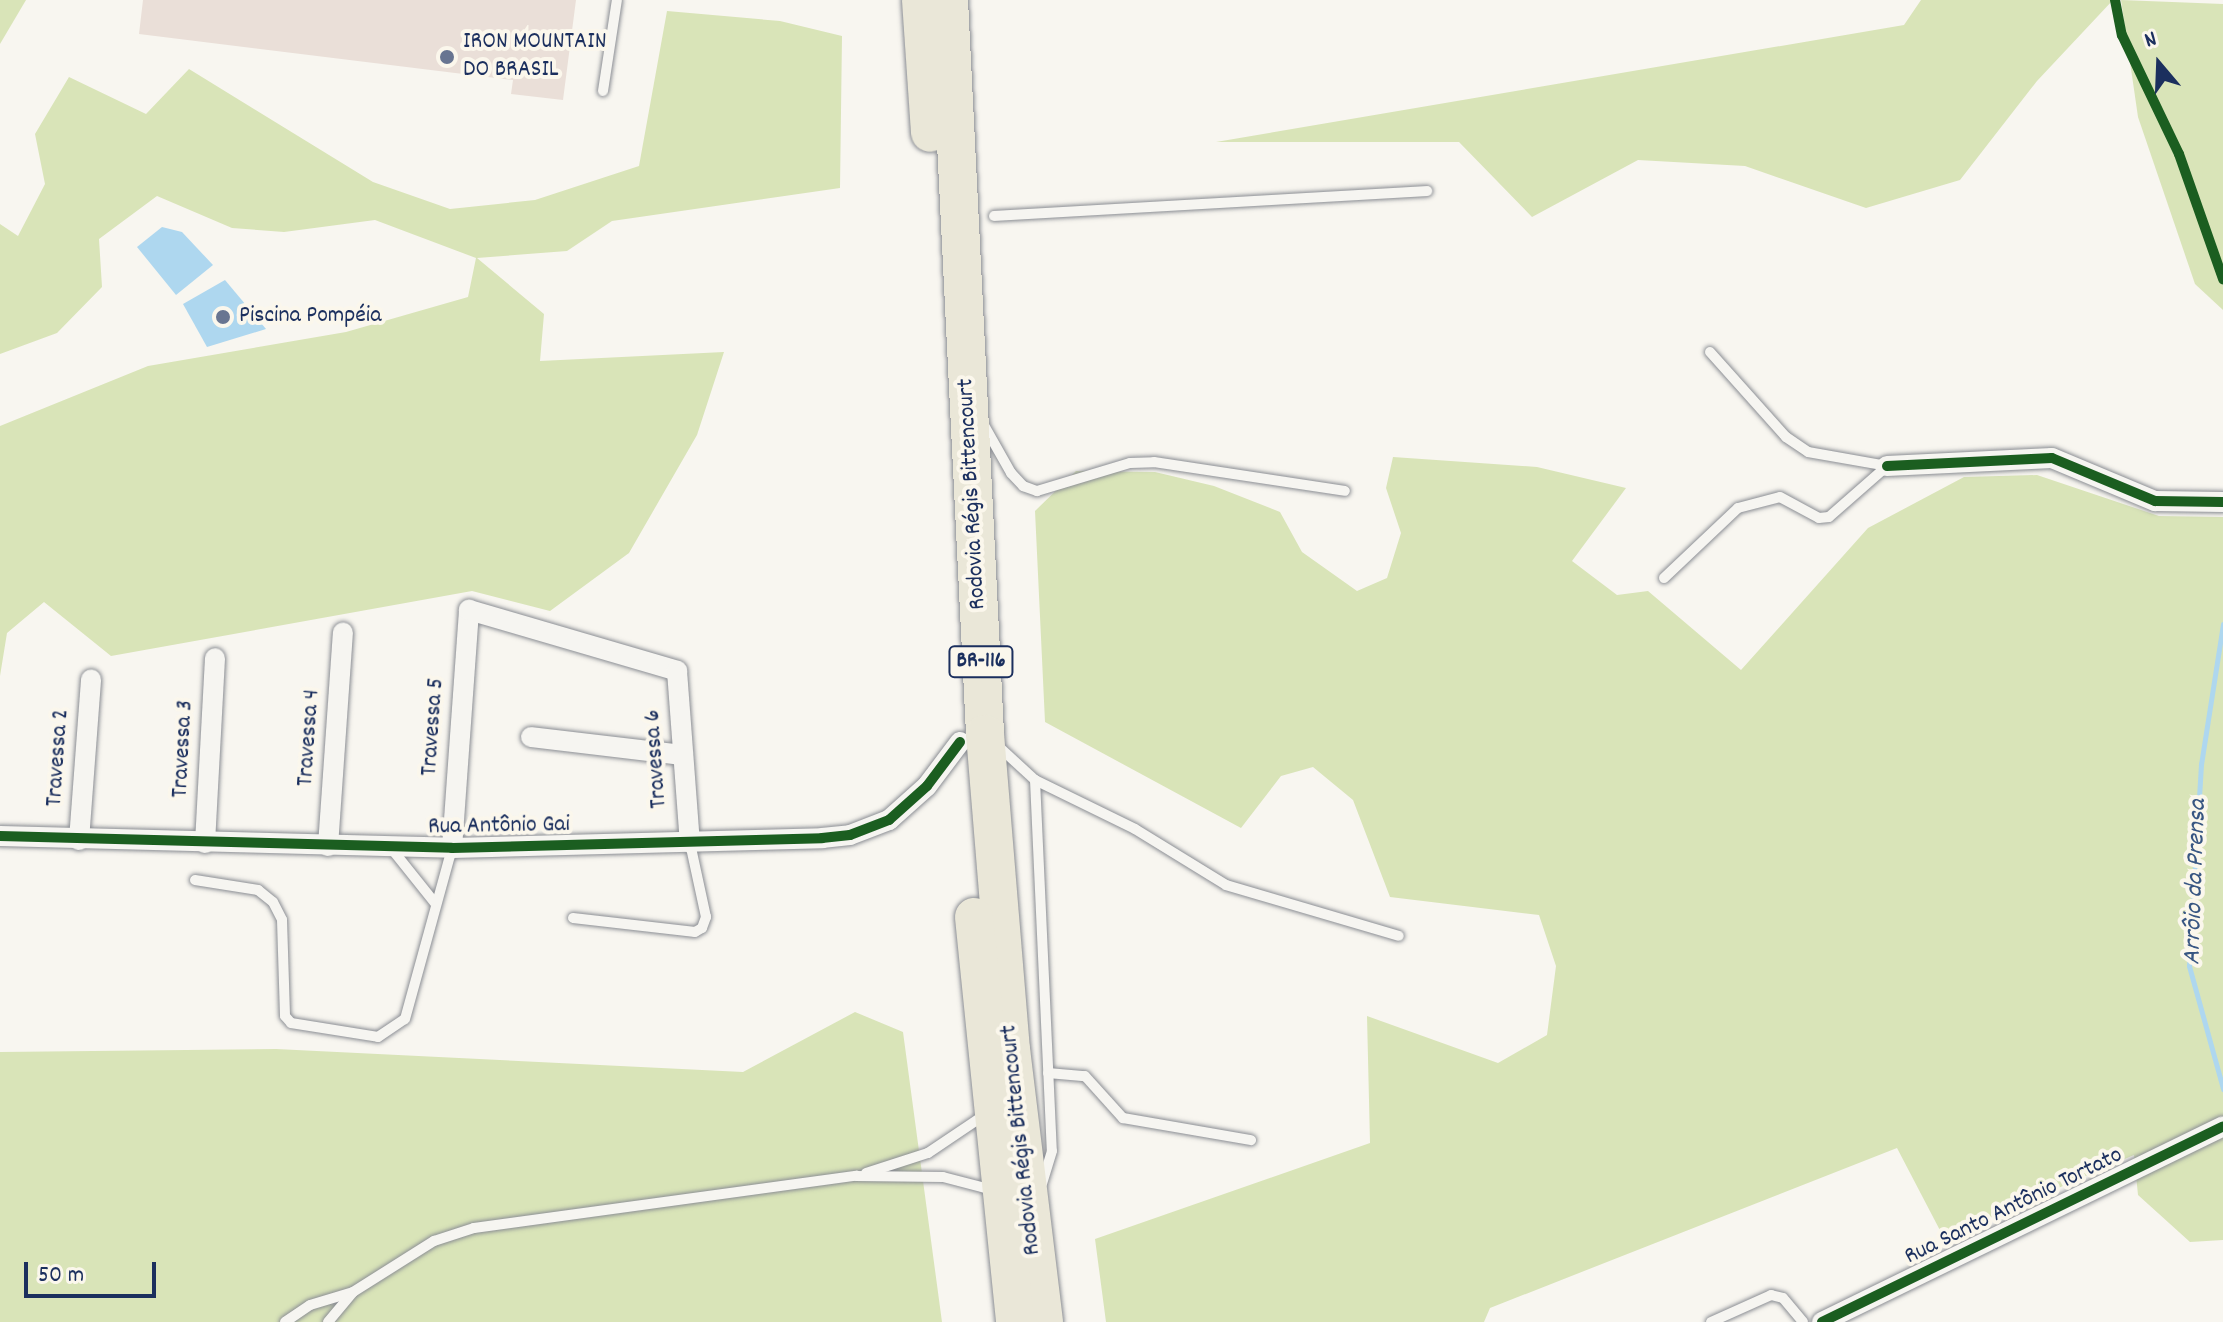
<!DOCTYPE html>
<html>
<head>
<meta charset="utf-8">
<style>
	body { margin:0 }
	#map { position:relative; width:2223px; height:1322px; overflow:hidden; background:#f8f6f0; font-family:Dekko,sans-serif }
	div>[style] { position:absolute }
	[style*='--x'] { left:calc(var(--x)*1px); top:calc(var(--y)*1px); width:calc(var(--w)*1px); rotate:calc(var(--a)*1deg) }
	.green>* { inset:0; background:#d9e4b8 }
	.water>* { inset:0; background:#aed7ef }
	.stream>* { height:5px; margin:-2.5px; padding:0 2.5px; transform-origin:2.5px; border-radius:2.5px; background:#aed7ef }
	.building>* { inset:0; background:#eadfd8 }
	.roads { filter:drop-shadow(0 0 2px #8b8e94) drop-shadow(0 0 2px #8b8e94) }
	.service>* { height:10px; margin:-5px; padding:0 5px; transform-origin:5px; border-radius:5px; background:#f6f5f1 }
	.minor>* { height:20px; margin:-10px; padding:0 10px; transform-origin:10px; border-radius:10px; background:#f6f5f1 }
	.motorway>* { height:38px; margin:-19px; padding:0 19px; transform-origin:19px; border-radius:19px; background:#eae7d8 }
	.cycleway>* { height:10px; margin:-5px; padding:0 5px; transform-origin:5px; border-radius:5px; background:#1b5e20 }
	.dots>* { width:22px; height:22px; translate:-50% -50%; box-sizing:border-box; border:4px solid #fbf7ec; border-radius:50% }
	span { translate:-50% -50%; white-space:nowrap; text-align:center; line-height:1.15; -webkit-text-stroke:8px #fbf7ec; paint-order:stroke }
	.shield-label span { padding:2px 6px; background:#fbf7ec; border:2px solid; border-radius:6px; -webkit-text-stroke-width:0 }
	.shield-label { font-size:22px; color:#1b2f5e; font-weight:700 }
	.poi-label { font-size:24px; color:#1b2f5e }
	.left { translate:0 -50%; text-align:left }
	.street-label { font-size:24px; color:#1b2f5e }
	.water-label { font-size:26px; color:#385682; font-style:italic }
	.north { position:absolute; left:2119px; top:24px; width:80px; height:80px; -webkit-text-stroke:6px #fbf7ec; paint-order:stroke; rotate:341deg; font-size:22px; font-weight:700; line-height:32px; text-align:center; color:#1b2f5e }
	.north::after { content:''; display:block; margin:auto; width:28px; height:36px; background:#1b2f5e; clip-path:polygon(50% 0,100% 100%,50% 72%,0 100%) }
	.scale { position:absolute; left:24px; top:1262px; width:132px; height:36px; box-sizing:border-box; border:4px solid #1b2f5e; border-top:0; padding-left:10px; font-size:24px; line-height:28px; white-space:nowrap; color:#1b2f5e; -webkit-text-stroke:6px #fbf7ec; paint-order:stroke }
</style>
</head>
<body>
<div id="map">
	<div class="green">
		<i style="clip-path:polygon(0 0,26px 0,0 44px)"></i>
		<i style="clip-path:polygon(1921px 0,2113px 0,2037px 81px,1960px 180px,1866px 208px,1745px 166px,1638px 160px,1532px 217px,1459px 142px,1216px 142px,1904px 25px)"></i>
		<i style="clip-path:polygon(2121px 0,2223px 4px,2223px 310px,2195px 284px,2138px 117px)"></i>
		<i style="clip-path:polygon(667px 11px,780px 21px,842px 36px,840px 188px,612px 221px,567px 251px,477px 258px,544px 314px,540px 361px,724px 352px,697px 435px,629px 553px,550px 611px,472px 591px,111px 656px,44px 602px,7px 633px,0 676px,0 426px,148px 366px,346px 332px,468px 297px,476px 258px,375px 220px,284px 232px,232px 228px,157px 196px,99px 239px,102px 287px,57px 333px,0 354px,0 224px,18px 236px,45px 184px,35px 134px,69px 77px,146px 114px,189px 69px,373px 182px,450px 209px,535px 200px,639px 166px)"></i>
		<i style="clip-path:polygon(1393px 457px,1537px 467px,1626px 488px,1572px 561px,1617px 595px,1648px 591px,1741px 670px,1868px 528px,1964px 477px,2037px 475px,2159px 516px,2223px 517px,2223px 1240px,2190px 1242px,2138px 1195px,2134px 1155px,1944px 1238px,1897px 1148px,1490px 1308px,1484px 1322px,1106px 1322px,1095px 1239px,1370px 1143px,1367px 1016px,1498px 1063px,1547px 1035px,1556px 966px,1539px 915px,1390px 897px,1353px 800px,1313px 767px,1281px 776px,1241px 828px,1045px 722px,1035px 511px,1076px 471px,1155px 472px,1214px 486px,1280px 512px,1302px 552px,1357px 591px,1387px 578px,1401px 533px,1386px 488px)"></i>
		<i style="clip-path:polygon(855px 1012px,903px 1032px,942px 1322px,0 1322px,0 1052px,276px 1049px,743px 1072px)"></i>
	</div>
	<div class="water">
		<i style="clip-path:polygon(162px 227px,182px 232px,213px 265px,176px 295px,137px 247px)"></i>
		<i style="clip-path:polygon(225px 280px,266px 329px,207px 347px,183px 304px)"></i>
	</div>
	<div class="stream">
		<i style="--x:2115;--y:0;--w:36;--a:79"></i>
		<i style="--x:2122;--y:35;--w:132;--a:64.4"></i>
		<i style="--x:2179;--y:154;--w:133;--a:70.6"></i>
		<i style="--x:2223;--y:624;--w:142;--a:98.9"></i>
		<i style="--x:2201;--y:764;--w:202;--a:93.4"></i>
		<i style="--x:2189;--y:966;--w:128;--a:74.5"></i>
	</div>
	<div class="building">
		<i style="clip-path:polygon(143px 0,576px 0,563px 100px,511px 94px,513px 80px,139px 34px)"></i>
	</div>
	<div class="roads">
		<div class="service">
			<i style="--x:603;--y:91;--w:92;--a:-81.3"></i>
			<i style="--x:994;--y:216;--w:434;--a:-3.3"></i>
			<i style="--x:1710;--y:352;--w:114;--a:48.2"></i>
			<i style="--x:1786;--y:437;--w:27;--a:34"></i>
			<i style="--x:1808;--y:452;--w:80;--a:10"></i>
			<i style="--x:985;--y:427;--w:53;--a:60.5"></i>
			<i style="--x:1011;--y:473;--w:18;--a:47"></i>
			<i style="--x:1023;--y:486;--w:15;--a:20"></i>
			<i style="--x:1037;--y:491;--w:97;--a:-16.8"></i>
			<i style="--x:1130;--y:463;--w:24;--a:-2"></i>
			<i style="--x:1154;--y:462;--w:193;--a:8.6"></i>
			<i style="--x:1664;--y:578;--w:102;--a:-43.4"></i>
			<i style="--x:1738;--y:508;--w:43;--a:-14.7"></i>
			<i style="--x:1780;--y:497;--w:44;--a:28.3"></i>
			<i style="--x:1819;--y:518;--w:10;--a:-6"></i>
			<i style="--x:1829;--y:517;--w:77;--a:-41.3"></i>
			<i style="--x:997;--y:745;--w:52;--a:42.6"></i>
			<i style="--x:1035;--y:780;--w:371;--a:87.4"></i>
			<i style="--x:1052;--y:1151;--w:34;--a:107"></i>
			<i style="--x:1035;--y:780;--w:111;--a:26.1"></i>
			<i style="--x:1135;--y:829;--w:107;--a:31.6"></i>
			<i style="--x:1226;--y:885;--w:180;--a:16.4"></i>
			<i style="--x:391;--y:848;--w:70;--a:51.3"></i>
			<i style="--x:195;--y:880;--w:64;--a:9"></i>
			<i style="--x:258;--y:890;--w:19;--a:39"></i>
			<i style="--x:273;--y:902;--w:20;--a:63"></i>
			<i style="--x:282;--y:920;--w:96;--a:88.2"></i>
			<i style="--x:285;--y:1016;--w:9;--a:49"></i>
			<i style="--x:291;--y:1023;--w:88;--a:9.1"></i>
			<i style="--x:378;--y:1037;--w:32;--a:-34"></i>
			<i style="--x:405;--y:1019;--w:177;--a:-74.6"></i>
			<i style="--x:573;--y:918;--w:123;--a:6.5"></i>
			<i style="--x:695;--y:932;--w:8;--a:-30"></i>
			<i style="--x:702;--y:928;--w:12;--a:-70"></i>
			<i style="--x:706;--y:917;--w:76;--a:-102.2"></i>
			<i style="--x:1048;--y:1073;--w:37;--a:5"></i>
			<i style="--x:1085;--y:1076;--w:57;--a:47.9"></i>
			<i style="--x:1123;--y:1118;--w:130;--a:9.8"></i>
			<i style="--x:866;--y:1173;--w:65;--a:-17.9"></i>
			<i style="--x:928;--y:1153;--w:70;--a:-33.9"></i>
			<i style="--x:285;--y:1322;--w:30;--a:-34"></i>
			<i style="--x:310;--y:1305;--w:45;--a:-16.8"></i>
			<i style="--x:353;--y:1292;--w:96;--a:-32.2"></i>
			<i style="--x:434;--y:1241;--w:42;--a:-18"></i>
			<i style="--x:474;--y:1228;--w:386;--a:-7.8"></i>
			<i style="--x:856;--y:1176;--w:87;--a:0.7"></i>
			<i style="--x:943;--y:1177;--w:52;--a:14.6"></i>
			<i style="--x:328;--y:1322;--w:38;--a:-50"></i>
			<i style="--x:1711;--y:1322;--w:66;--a:-24.2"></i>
			<i style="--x:1771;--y:1295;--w:12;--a:14"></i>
			<i style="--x:1783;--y:1298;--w:31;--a:50"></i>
		</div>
		<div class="minor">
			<i style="--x:1887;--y:466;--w:165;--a:-2.8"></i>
			<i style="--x:2052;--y:458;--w:112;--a:22.7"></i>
			<i style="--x:2155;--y:501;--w:68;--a:0.8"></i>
			<i style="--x:531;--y:737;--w:153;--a:6.8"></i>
			<i style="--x:0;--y:836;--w:452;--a:1.5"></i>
			<i style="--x:452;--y:848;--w:370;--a:-1.5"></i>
			<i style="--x:822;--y:838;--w:28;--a:-6"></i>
			<i style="--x:850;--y:835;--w:42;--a:-21"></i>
			<i style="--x:889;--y:820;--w:51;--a:-41.8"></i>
			<i style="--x:927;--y:786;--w:55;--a:-53.1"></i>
			<i style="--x:79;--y:840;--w:161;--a:-85.7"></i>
			<i style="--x:205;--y:843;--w:185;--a:-86.9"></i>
			<i style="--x:328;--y:846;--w:214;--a:-86"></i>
			<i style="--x:452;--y:848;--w:239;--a:-85.9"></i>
			<i style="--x:469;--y:610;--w:217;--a:16.3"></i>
			<i style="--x:677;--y:671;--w:172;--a:85.7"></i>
			<i style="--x:1822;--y:1322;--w:446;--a:-26"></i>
		</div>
		<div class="motorway">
			<i style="--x:921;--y:0;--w:133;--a:86.1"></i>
			<i style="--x:949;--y:0;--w:735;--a:87.19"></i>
			<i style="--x:985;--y:734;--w:316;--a:85.3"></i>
			<i style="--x:1011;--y:1049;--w:275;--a:83.1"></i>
			<i style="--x:974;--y:917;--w:407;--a:84.2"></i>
		</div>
	</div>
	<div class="cycleway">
		<i style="--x:2115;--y:0;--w:36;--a:79"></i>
		<i style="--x:2122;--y:35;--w:132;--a:64.4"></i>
		<i style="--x:2179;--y:154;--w:133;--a:70.6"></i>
		<i style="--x:1887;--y:466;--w:165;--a:-2.8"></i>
		<i style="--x:2052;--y:458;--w:112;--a:22.7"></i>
		<i style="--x:2155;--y:501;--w:68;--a:0.8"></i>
		<i style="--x:0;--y:836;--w:452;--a:1.5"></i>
		<i style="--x:452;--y:848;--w:370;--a:-1.5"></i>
		<i style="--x:822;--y:838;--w:28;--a:-6"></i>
		<i style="--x:850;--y:835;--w:42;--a:-21"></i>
		<i style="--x:889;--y:820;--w:51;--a:-41.8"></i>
		<i style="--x:927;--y:786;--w:55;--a:-53.1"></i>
		<i style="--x:1822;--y:1322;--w:446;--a:-26"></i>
	</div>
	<div class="dots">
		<i style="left:447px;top:57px;background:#687591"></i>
		<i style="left:223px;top:317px;background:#687591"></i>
	</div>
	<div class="shield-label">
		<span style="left:981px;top:662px">BR-116</span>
	</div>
	<div class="poi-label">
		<span class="left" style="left:463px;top:57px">IRON MOUNTAIN<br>DO BRASIL</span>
		<span class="left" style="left:239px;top:317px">Piscina Pompéia</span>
	</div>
	<div class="street-label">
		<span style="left:973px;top:494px;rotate:-93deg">Rodovia Régis Bittencourt</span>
		<span style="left:434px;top:727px;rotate:-86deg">Travessa 5</span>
		<span style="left:310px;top:738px;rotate:-86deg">Travessa 4</span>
		<span style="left:184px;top:749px;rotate:-87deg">Travessa 3</span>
		<span style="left:59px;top:758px;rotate:-86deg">Travessa 2</span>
		<span style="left:657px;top:759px;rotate:-94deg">Travessa 6</span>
		<span style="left:499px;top:827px;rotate:-1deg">Rua Antônio Gai</span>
		<span style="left:1022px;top:1140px;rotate:-96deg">Rodovia Régis Bittencourt</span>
		<span style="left:2014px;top:1207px;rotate:-26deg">Rua Santo Antônio Tortato</span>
	</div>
	<div class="water-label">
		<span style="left:2196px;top:882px;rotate:-88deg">Arrôio da Prensa</span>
	</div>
	<div class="north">N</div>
	<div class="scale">50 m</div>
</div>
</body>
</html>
